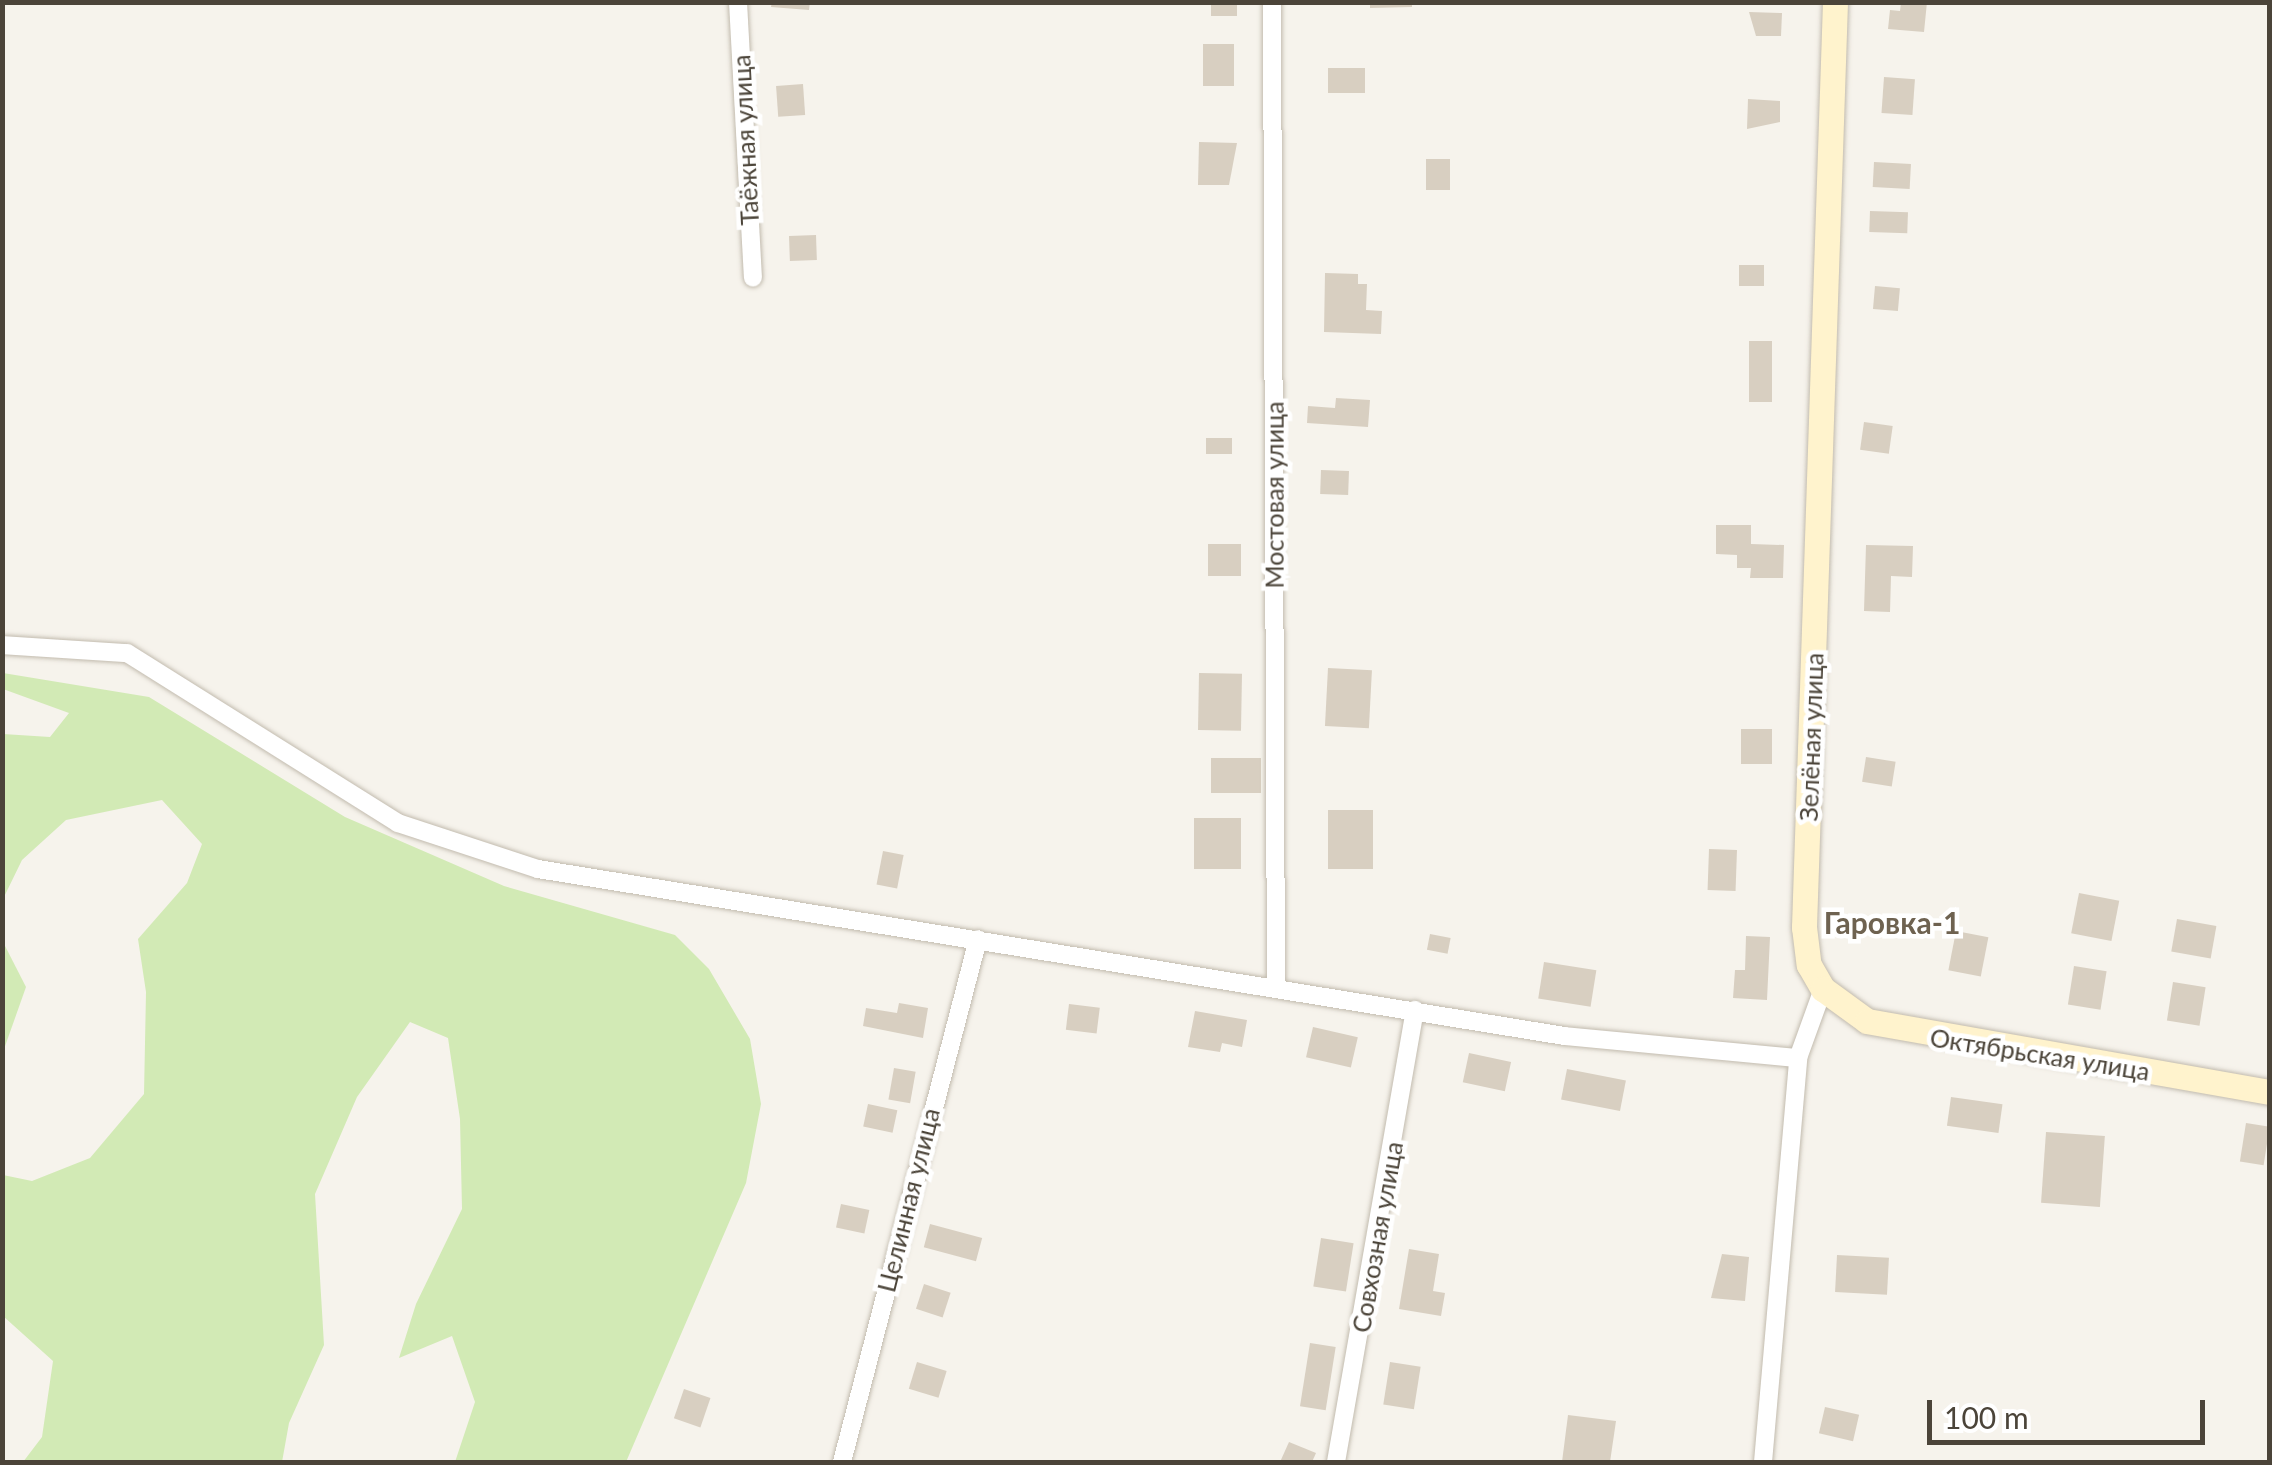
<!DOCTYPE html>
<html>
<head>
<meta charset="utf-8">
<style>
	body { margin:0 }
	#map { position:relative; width:2272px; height:1465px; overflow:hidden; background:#f6f3ec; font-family:Lato,sans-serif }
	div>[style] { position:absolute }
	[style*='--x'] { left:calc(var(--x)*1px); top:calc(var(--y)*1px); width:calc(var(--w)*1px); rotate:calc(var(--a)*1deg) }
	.green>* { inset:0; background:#d2eab5 }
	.building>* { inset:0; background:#d8cfc1; transform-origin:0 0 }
	.roads { filter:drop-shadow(0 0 2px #c2bbae) drop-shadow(0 0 2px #c2bbae) }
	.minor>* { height:18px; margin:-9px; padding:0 9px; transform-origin:9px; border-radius:9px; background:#fff }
	.secondary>* { height:25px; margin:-12.5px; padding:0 12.5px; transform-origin:12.5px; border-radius:12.5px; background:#fff3cd }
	span { translate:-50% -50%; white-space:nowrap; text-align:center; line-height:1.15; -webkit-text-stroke:9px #fff; paint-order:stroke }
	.street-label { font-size:25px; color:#4b4439 }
	.quarter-label { font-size:30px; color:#6e6250; font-weight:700 }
	.frame { position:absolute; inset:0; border:5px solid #4b4439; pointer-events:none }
	.scale { position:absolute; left:1927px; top:1400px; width:278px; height:45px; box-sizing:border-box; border:5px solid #4b4439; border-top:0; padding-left:12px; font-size:30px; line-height:35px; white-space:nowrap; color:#4b4439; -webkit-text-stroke:8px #fff; paint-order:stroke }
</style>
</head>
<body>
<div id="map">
	<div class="green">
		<i style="clip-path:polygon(3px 673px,149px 697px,345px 817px,504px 886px,675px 935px,709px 969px,750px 1039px,761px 1104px,746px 1183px,626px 1462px,455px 1462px,475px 1402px,452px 1336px,399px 1358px,416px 1304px,462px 1209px,460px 1119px,448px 1038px,410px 1022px,357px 1097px,315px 1194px,324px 1345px,289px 1423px,282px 1462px,23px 1462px,42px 1437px,53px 1361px,3px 1316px,3px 1175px,32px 1181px,90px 1158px,144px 1094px,146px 992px,138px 939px,187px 883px,202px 844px,162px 800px,66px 820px,22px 860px,3px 899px,3px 734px,50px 737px,69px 713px,3px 689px)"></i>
		<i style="clip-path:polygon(3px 942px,26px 987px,3px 1052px)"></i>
	</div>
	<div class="building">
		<i style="clip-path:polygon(772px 2px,810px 2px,809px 10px,771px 7px)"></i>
		<i style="left:1211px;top:2px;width:26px;height:14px"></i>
		<i style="clip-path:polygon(1370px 2px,1412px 2px,1412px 7px,1370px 8px)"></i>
		<i style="clip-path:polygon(1901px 2px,1927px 2px,1924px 32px,1888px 29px,1890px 10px,1900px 11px)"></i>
		<i style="clip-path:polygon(1749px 12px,1782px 13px,1781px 36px,1756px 36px)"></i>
		<i style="left:1203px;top:44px;width:31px;height:42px"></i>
		<i style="left:1328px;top:68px;width:37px;height:25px"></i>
		<i style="left:1884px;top:77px;width:31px;height:36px;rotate:4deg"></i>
		<i style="left:803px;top:84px;width:31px;height:27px;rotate:86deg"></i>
		<i style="clip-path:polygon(1748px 99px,1780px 101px,1780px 122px,1747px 129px)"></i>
		<i style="clip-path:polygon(1199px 142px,1237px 143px,1229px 185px,1198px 185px)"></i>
		<i style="left:1426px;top:159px;width:24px;height:31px"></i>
		<i style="left:1874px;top:162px;width:37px;height:25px;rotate:3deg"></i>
		<i style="left:1870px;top:211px;width:38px;height:21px;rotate:2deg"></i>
		<i style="left:816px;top:235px;width:25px;height:27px;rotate:88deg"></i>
		<i style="left:1739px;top:265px;width:25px;height:21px"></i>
		<i style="clip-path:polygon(1325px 273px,1358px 274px,1358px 284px,1367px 284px,1366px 310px,1382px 311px,1381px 334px,1324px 332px)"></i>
		<i style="left:1875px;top:286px;width:25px;height:23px;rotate:5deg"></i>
		<i style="left:1749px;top:341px;width:23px;height:61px"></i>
		<i style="clip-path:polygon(1336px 398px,1370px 400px,1368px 427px,1307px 423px,1308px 406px,1335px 408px)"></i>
		<i style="left:1864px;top:422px;width:29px;height:28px;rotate:8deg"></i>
		<i style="left:1206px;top:438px;width:26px;height:16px"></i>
		<i style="left:1321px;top:470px;width:28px;height:24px;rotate:2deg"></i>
		<i style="clip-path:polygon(1716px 525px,1751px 525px,1751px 544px,1784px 545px,1783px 578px,1750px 578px,1751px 568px,1737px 568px,1737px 555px,1716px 554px)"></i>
		<i style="left:1208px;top:544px;width:33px;height:32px"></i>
		<i style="clip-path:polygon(1866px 545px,1913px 546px,1912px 577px,1891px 576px,1890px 612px,1864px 611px)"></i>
		<i style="left:1328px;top:668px;width:44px;height:58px;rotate:3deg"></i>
		<i style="left:1199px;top:673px;width:43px;height:57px;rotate:1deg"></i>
		<i style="left:1741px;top:729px;width:31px;height:35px"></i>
		<i style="left:1866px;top:757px;width:30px;height:25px;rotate:9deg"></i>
		<i style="left:1211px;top:758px;width:50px;height:35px"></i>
		<i style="left:1328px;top:810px;width:45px;height:59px"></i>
		<i style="left:1194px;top:818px;width:47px;height:51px"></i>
		<i style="left:1709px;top:849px;width:28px;height:41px;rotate:2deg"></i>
		<i style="left:883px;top:851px;width:21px;height:34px;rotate:11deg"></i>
		<i style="left:2079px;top:893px;width:41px;height:41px;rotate:11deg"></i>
		<i style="left:2177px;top:919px;width:40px;height:33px;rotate:10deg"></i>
		<i style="left:1956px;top:931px;width:33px;height:40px;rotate:11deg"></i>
		<i style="left:1430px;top:934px;width:21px;height:16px;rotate:11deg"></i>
		<i style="clip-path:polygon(1746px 936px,1770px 937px,1767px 1000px,1733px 998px,1735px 970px,1745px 970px)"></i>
		<i style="left:1544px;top:962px;width:53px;height:37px;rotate:9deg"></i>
		<i style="left:2074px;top:966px;width:33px;height:39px;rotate:9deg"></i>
		<i style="left:2173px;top:982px;width:33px;height:39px;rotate:9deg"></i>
		<i style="clip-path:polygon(899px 1003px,928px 1008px,923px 1038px,863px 1026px,866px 1008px,897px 1013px)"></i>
		<i style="left:1069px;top:1004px;width:31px;height:26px;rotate:7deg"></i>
		<i style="clip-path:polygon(1195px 1011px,1247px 1020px,1242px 1047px,1222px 1043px,1220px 1052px,1188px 1047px)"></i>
		<i style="left:1313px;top:1027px;width:46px;height:31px;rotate:13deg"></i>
		<i style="left:1469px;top:1053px;width:43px;height:30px;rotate:12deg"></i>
		<i style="left:894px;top:1068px;width:22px;height:32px;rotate:10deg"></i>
		<i style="left:1567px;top:1069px;width:60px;height:31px;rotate:11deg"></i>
		<i style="left:1951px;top:1097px;width:52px;height:29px;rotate:8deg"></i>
		<i style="left:868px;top:1104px;width:30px;height:23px;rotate:12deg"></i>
		<i style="left:2246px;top:1123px;width:24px;height:39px;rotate:9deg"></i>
		<i style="left:2046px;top:1132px;width:59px;height:71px;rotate:4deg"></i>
		<i style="left:841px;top:1204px;width:29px;height:24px;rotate:12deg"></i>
		<i style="left:930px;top:1224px;width:54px;height:24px;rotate:15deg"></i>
		<i style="left:1321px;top:1238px;width:33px;height:49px;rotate:9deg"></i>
		<i style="clip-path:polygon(1409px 1249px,1439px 1254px,1433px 1291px,1445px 1293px,1441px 1316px,1399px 1309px)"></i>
		<i style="clip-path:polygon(1722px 1254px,1749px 1257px,1745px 1301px,1711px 1298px)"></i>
		<i style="left:1837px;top:1255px;width:52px;height:37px;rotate:3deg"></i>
		<i style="left:924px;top:1284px;width:28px;height:26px;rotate:18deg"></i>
		<i style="left:1310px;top:1343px;width:26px;height:64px;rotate:9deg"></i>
		<i style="left:917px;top:1362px;width:31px;height:28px;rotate:17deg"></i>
		<i style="left:1390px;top:1362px;width:31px;height:43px;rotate:9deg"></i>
		<i style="left:684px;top:1389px;width:28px;height:31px;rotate:19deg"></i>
		<i style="left:1825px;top:1407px;width:35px;height:27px;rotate:13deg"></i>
		<i style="clip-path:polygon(1568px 1415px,1616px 1421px,1610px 1462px,1562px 1462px)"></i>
		<i style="clip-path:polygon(1289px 1442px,1316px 1453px,1312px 1462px,1280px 1462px)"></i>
	</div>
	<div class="roads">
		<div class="minor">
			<i style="--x:738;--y:2;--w:276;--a:86.9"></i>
			<i style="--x:1272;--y:2;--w:986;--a:89.77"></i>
			<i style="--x:2;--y:645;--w:125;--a:3.7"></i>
			<i style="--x:127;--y:653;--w:320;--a:32.1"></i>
			<i style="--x:398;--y:823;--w:147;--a:18.2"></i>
			<i style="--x:538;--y:869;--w:1040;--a:9.24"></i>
			<i style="--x:1564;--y:1036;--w:235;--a:5.4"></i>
			<i style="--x:842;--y:1462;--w:540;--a:-75.42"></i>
			<i style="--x:1336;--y:1462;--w:459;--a:-80.1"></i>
			<i style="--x:1763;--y:1462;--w:406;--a:-85"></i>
			<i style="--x:1798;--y:1058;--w:73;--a:-70.1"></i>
		</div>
		<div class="secondary">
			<i style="--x:1835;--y:2;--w:926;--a:91.92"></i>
			<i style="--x:1804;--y:927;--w:38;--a:83"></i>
			<i style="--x:1809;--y:965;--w:28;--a:60"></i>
			<i style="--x:1823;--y:989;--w:54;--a:36"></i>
			<i style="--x:1867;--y:1021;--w:409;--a:10"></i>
		</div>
	</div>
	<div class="street-label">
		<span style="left:745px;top:140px;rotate:-93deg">Таёжная улица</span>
		<span style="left:1274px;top:495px;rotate:-90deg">Мостовая улица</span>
		<span style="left:1811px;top:737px;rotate:-88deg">Зелёная улица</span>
		<span style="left:2040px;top:1054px;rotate:9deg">Октябрьская улица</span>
		<span style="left:908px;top:1200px;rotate:-76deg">Целинная улица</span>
		<span style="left:1377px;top:1237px;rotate:-80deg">Совхозная улица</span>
	</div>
	<div class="quarter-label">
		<span style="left:1892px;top:922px">Гаровка-1</span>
	</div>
	<div class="frame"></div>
	<div class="scale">100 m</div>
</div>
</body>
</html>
